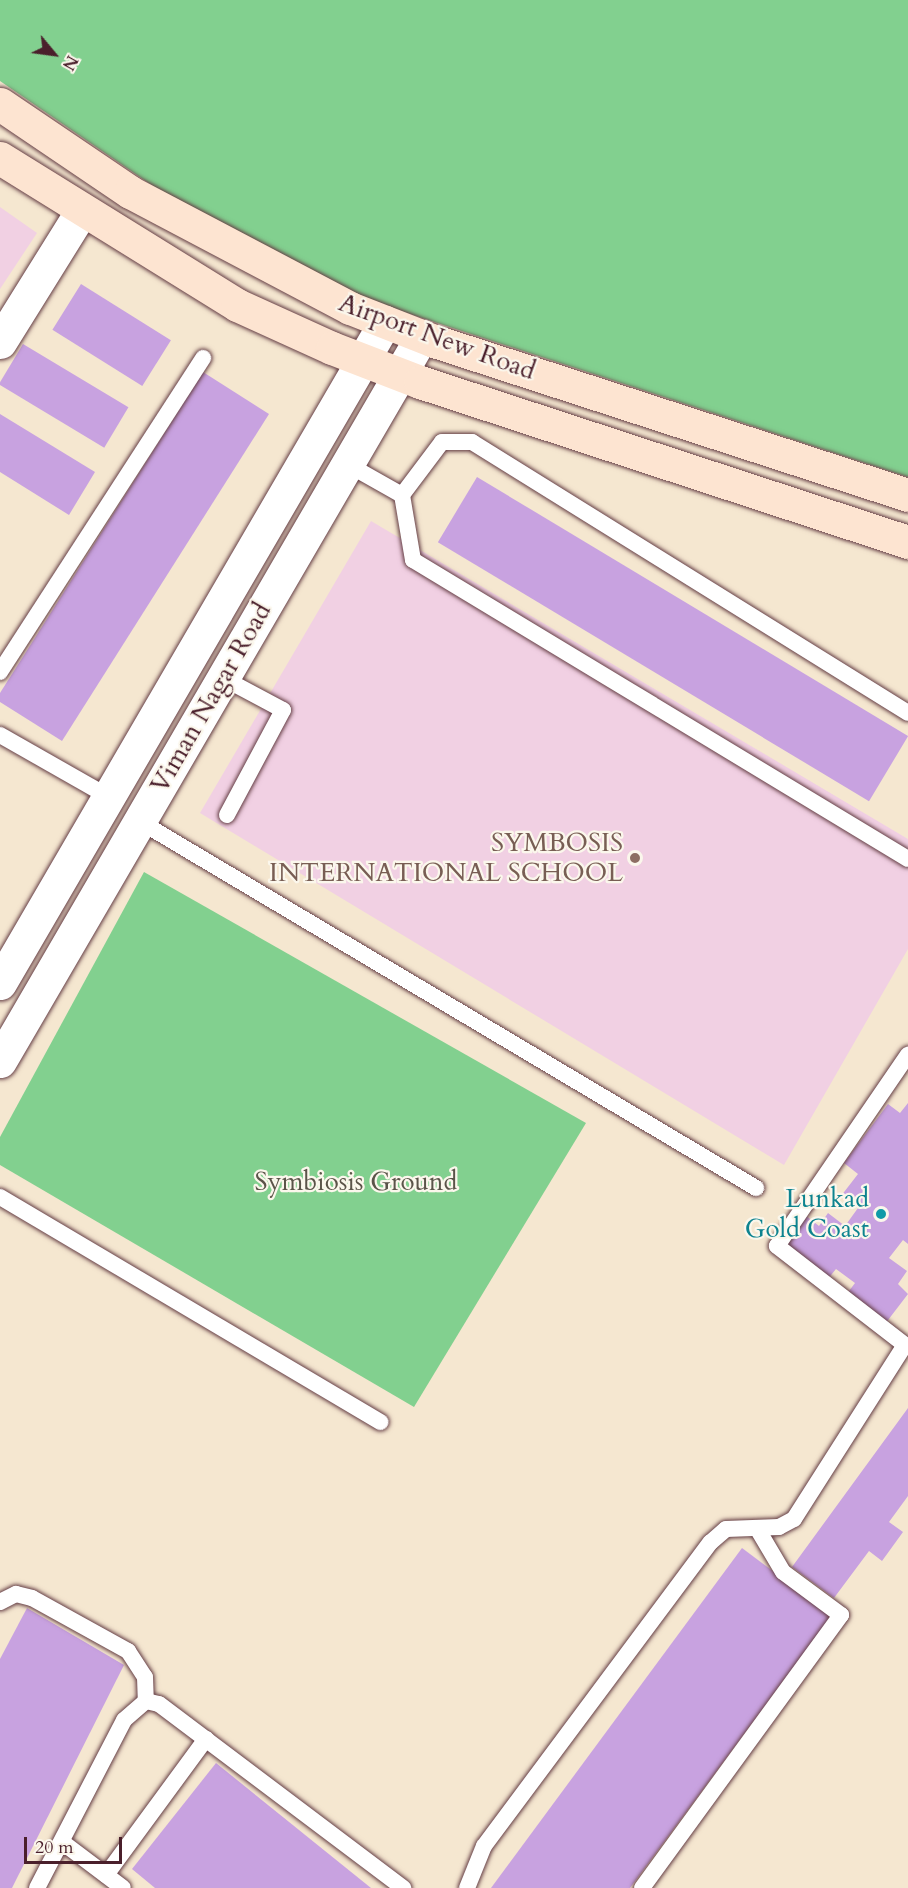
<!DOCTYPE html>
<html>
<head>
<meta charset="utf-8">
<style>
	body { margin:0 }
	#map { position:relative; width:908px; height:1888px; overflow:hidden; background:#f5e7d0; font-family:Cardo,serif }
	div>[style] { position:absolute }
	[style*='--x'] { left:calc(var(--x)*1px); top:calc(var(--y)*1px); width:calc(var(--w)*1px); rotate:calc(var(--a)*1deg) }
	.built>* { inset:0; background:#f1d0e3 }
	.green>* { inset:0; background:#82d08f }
	.building>* { inset:0; background:#c8a2e0; transform-origin:0 0 }
	.roads { filter:drop-shadow(0 0 2px #643d44) drop-shadow(0 0 2px #643d44) }
	.service>* { height:16px; margin:-8px; padding:0 8px; transform-origin:8px; border-radius:8px; background:#fff }
	.minor>* { height:33px; margin:-16.5px; padding:0 16.5px; transform-origin:16.5px; border-radius:16.5px; background:#fff }
	.tertiary>* { height:33px; margin:-16.5px; padding:0 16.5px; transform-origin:16.5px; border-radius:16.5px; background:#fff }
	.secondary>* { height:33px; margin:-16.5px; padding:0 16.5px; transform-origin:16.5px; border-radius:16.5px; background:#fde4d1 }
	.dots>* { width:16px; height:16px; translate:-50% -50%; box-sizing:border-box; border:3px solid #fbf7ec; border-radius:50% }
	span { translate:-50% -50%; white-space:nowrap; text-align:center; line-height:1.15; -webkit-text-stroke:4.5px #fbf7ec; paint-order:stroke }
	.street-label { font-size:26px; color:#4a1f2b }
	.education-label { font-size:26px; color:#785e54 }
	.right { translate:-100% -50%; text-align:right }
	.park-label { font-size:26px; color:#5b5449 }
	.culture-label { font-size:26px; color:#0d838f }
	.north { position:absolute; left:24px; top:24px; width:60px; height:60px; -webkit-text-stroke:4px #fbf7ec; paint-order:stroke; rotate:119deg; font-size:16px; font-weight:700; line-height:24px; text-align:center; color:#4a1f2b }
	.north::after { content:''; display:block; margin:auto; width:21px; height:27px; background:#4a1f2b; clip-path:polygon(50% 0,100% 100%,50% 72%,0 100%) }
	.scale { position:absolute; left:24px; top:1837px; width:98px; height:27px; box-sizing:border-box; border:3px solid #4a1f2b; border-top:0; padding-left:8px; font-size:18px; line-height:21px; white-space:nowrap; color:#4a1f2b; -webkit-text-stroke:4px #fbf7ec; paint-order:stroke }
</style>
</head>
<body>
<div id="map">
	<div class="built">
		<i style="clip-path:polygon(0 207px,37px 233px,0 289px)"></i>
		<i style="clip-path:polygon(371px 521px,908px 839px,908px 949px,784px 1165px,200px 813px)"></i>
	</div>
	<div class="green">
		<i style="clip-path:polygon(0 0,908px 0,908px 477px,349px 294px,185px 208px,0 81px)"></i>
		<i style="clip-path:polygon(144px 872px,586px 1123px,414px 1407px,0 1165px,0 1137px)"></i>
	</div>
	<div class="building">
		<i style="left:81px;top:284px;width:106px;height:54px;rotate:32deg"></i>
		<i style="left:23px;top:344px;width:123px;height:47px;rotate:31deg"></i>
		<i style="clip-path:polygon(203px 372px,269px 414px,62px 741px,0 702px,0 693px)"></i>
		<i style="clip-path:polygon(0 414px,95px 472px,69px 515px,0 472px)"></i>
		<i style="left:477px;top:477px;width:503px;height:76px;rotate:31deg"></i>
		<i style="clip-path:polygon(908px 1103px,908px 1244px,903px 1240px,889px 1258px,907px 1271px,898px 1284px,908px 1294px,885px 1324px,846px 1295px,855px 1283px,836px 1269px,827px 1280px,781px 1246px,805px 1215px,819px 1226px,828px 1213px,845px 1226px,858px 1208px,841px 1196px,858px 1174px,844px 1163px,888px 1104px,900px 1113px)"></i>
		<i style="clip-path:polygon(908px 1408px,908px 1496px,889px 1522px,903px 1532px,882px 1561px,869px 1551px,834px 1598px,792px 1567px)"></i>
		<i style="clip-path:polygon(742px 1548px,832px 1615px,630px 1888px,491px 1888px)"></i>
		<i style="clip-path:polygon(27px 1608px,124px 1665px,12px 1888px,0 1888px,0 1659px)"></i>
		<i style="clip-path:polygon(216px 1763px,371px 1888px,155px 1888px,132px 1869px)"></i>
	</div>
	<div class="roads">
		<div class="service">
			<i style="--x:347;--y:464;--w:63;--a:29.4"></i>
			<i style="--x:402;--y:495;--w:66;--a:80.4"></i>
			<i style="--x:413;--y:560;--w:578;--a:31.13"></i>
			<i style="--x:402;--y:495;--w:66;--a:-53"></i>
			<i style="--x:442;--y:442;--w:30;--a:0"></i>
			<i style="--x:472;--y:442;--w:513;--a:31.86"></i>
			<i style="--x:0;--y:672;--w:374;--a:-57.1"></i>
			<i style="--x:223;--y:678;--w:68;--a:28.1"></i>
			<i style="--x:283;--y:710;--w:119;--a:118.1"></i>
			<i style="--x:0;--y:735;--w:125;--a:29.6"></i>
			<i style="--x:139;--y:821;--w:718;--a:30.74"></i>
			<i style="--x:0;--y:1197;--w:442;--a:30.6"></i>
			<i style="--x:0;--y:1602;--w:18;--a:-27"></i>
			<i style="--x:16;--y:1594;--w:16;--a:14"></i>
			<i style="--x:32;--y:1598;--w:110;--a:28.9"></i>
			<i style="--x:128;--y:1651;--w:31;--a:57"></i>
			<i style="--x:145;--y:1677;--w:24;--a:88"></i>
			<i style="--x:62;--y:1842;--w:76;--a:37"></i>
			<i style="--x:106;--y:1875;--w:169;--a:-53.7"></i>
			<i style="--x:37;--y:1888;--w:189;--a:-62.6"></i>
			<i style="--x:124;--y:1720;--w:29;--a:-41"></i>
			<i style="--x:146;--y:1701;--w:13;--a:13"></i>
			<i style="--x:159;--y:1704;--w:306;--a:37"></i>
			<i style="--x:467;--y:1888;--w:45;--a:-68"></i>
			<i style="--x:484;--y:1846;--w:379;--a:-53.3"></i>
			<i style="--x:711;--y:1542;--w:20;--a:-41"></i>
			<i style="--x:726;--y:1529;--w:53;--a:-2.2"></i>
			<i style="--x:779;--y:1527;--w:17;--a:-28"></i>
			<i style="--x:794;--y:1519;--w:206;--a:-57.5"></i>
			<i style="--x:905;--y:1345;--w:162;--a:-142.3"></i>
			<i style="--x:777;--y:1246;--w:232;--a:-55.6"></i>
			<i style="--x:642;--y:1888;--w:338;--a:-53.9"></i>
			<i style="--x:841;--y:1615;--w:72;--a:-143.4"></i>
			<i style="--x:783;--y:1572;--w:51;--a:-120.6"></i>
		</div>
		<div class="minor">
			<i style="--x:0;--y:342;--w:153;--a:-58.1"></i>
		</div>
		<div class="tertiary">
			<i style="--x:0;--y:983;--w:765;--a:-59.78"></i>
			<i style="--x:0;--y:1061;--w:839;--a:-59.8"></i>
		</div>
		<div class="secondary">
			<i style="--x:0;--y:104;--w:157;--a:34.1"></i>
			<i style="--x:130;--y:192;--w:249;--a:27.8"></i>
			<i style="--x:350;--y:308;--w:90;--a:21.4"></i>
			<i style="--x:434;--y:341;--w:498;--a:18"></i>
			<i style="--x:0;--y:158;--w:279;--a:31.8"></i>
			<i style="--x:237;--y:305;--w:104;--a:24.4"></i>
			<i style="--x:332;--y:348;--w:94;--a:21.1"></i>
			<i style="--x:420;--y:382;--w:514;--a:18.15"></i>
		</div>
	</div>
	<div class="dots">
		<i style="left:635px;top:858px;background:#8d6e63"></i>
		<i style="left:881px;top:1214px;background:#0f9aa8"></i>
	</div>
	<div class="street-label">
		<span style="left:437px;top:337px;rotate:20deg">Airport New Road</span>
		<span style="left:211px;top:698px;rotate:-60deg">Viman Nagar Road</span>
	</div>
	<div class="education-label">
		<span class="right" style="left:623px;top:858px">SYMBOSIS<br>INTERNATIONAL SCHOOL</span>
	</div>
	<div class="park-label">
		<span style="left:356px;top:1182px">Symbiosis Ground</span>
	</div>
	<div class="culture-label">
		<span class="right" style="left:869px;top:1214px">Lunkad<br>Gold Coast</span>
	</div>
	<div class="north">N</div>
	<div class="scale">20 m</div>
</div>
</body>
</html>
